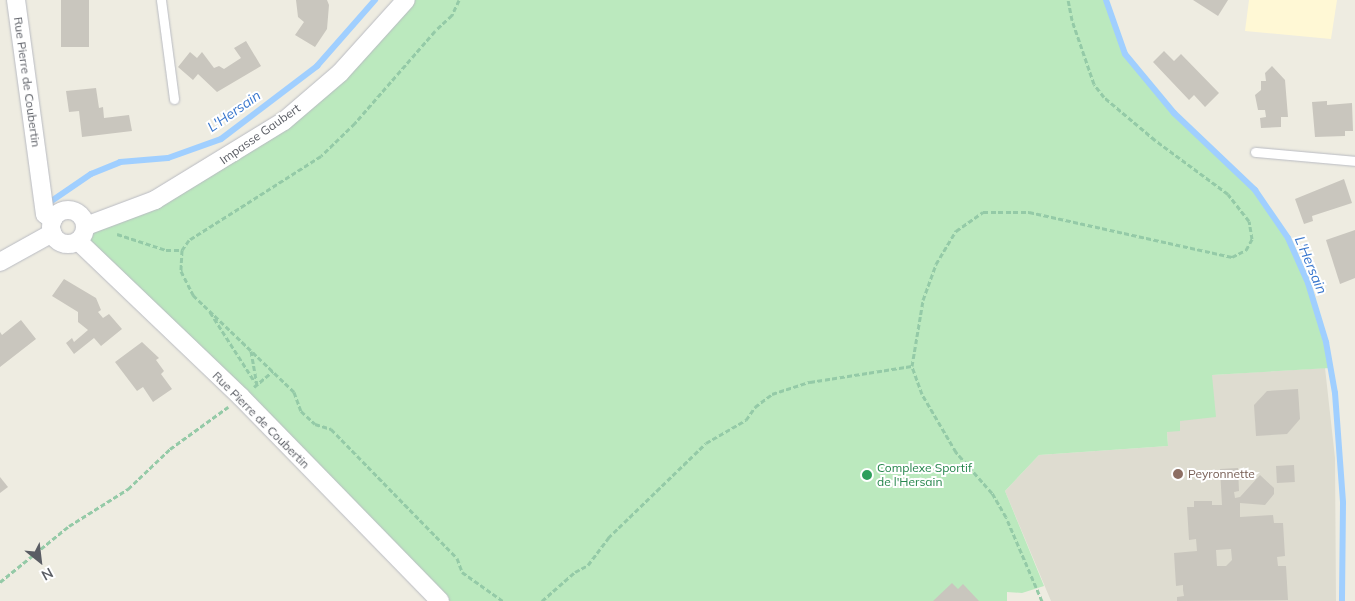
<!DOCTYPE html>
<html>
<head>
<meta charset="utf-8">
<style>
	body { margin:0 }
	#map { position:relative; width:1355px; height:601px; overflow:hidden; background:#eeece1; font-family:Mulish,sans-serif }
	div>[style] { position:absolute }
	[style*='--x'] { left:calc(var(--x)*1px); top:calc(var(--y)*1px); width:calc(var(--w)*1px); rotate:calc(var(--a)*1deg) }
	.commercial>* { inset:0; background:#fff8d5 }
	.education>* { inset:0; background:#dedcd0 }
	.green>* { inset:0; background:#bbe9be }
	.stream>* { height:6px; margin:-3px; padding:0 3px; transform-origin:3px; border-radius:3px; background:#a0cfff }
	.building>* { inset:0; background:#c9c6be; transform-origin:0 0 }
	.path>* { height:3px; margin-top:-1.5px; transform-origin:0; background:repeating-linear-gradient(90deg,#94caa7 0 5px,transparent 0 7.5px) }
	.roads { filter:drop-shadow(0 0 1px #b9bbc2) drop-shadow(0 0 1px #b9bbc2) }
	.lane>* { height:9px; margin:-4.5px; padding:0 4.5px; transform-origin:4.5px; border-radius:4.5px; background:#fff }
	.street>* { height:18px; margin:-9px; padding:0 9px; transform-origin:9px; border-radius:9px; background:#fff }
	.street>.ring { margin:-9px; padding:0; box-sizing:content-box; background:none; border:18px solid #fff; border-radius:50% }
	.dots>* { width:14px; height:14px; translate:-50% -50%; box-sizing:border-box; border:2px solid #fff; border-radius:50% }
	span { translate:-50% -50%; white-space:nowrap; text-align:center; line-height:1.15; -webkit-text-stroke:4px #fff; paint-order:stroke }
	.street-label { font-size:12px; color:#5a5d64 }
	.leisure-label { font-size:12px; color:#27864d }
	.left { translate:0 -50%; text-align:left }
	.education-label { font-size:12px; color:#785e54 }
	.water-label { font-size:14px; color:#3876cd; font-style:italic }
	.north { position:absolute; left:15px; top:536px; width:50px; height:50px; -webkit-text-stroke:4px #fff; paint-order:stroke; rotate:151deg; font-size:14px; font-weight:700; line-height:20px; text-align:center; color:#5a5d64 }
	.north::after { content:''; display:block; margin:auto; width:18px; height:22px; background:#5a5d64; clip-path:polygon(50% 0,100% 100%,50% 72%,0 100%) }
</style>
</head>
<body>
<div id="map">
	<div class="commercial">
		<i style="clip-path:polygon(1249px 0,1337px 0,1331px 39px,1245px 31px)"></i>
	</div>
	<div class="education">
		<i style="clip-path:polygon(1325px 368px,1335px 458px,1336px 601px,1051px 601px,1005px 491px,1039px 455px,1168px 446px,1167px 432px,1180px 421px,1212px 375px)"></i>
	</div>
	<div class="green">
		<i style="clip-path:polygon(406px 0,1106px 0,1125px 54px,1149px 86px,1255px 190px,1288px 238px,1308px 283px,1330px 368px,1212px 375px,1216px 417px,1180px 421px,1180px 431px,1167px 432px,1168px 446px,1039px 455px,1005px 491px,1044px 586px,1022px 593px,1007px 592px,1007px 601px,440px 601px,82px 237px,85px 232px,284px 121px)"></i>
	</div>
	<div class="stream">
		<i style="--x:1106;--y:0;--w:57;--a:70.6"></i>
		<i style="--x:1125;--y:54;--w:77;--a:50.3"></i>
		<i style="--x:1174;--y:113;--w:112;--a:43.5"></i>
		<i style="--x:1255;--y:190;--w:58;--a:55.5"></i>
		<i style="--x:1288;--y:238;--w:49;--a:66"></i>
		<i style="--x:1308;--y:283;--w:62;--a:73"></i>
		<i style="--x:1326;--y:342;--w:52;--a:80"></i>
		<i style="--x:1335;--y:393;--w:110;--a:85.8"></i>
		<i style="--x:1343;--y:503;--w:98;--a:90.6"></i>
		<i style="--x:50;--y:202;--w:50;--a:-34.3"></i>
		<i style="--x:91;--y:174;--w:31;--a:-22"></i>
		<i style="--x:120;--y:162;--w:48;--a:-4.8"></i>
		<i style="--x:168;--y:158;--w:56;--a:-19.7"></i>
		<i style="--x:221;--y:139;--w:121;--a:-37.2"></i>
		<i style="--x:317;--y:66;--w:88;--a:-48.7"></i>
	</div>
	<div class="building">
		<i style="left:61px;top:0;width:28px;height:47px"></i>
		<i style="clip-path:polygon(296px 0,327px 0,329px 5px,327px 29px,315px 47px,295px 35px,304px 22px,298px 17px)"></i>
		<i style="clip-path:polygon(1193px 0,1228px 0,1218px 16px)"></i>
		<i style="clip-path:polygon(246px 41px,261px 66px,217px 92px,198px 74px,193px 80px,178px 67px,190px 52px,197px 58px,202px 52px,214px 68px,219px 66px,224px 69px,241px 58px,234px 48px)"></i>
		<i style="clip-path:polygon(1164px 51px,1174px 61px,1181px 54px,1219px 93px,1205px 107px,1194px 95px,1189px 100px,1153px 62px)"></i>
		<i style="clip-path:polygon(1272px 66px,1285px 80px,1288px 117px,1281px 117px,1281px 127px,1261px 128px,1260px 118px,1266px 117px,1265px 110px,1258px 110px,1255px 95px,1261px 90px,1261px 81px,1266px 81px,1265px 73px)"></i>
		<i style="clip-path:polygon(96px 88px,99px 108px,103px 107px,104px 118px,129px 115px,132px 131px,82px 137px,79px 111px,69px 112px,66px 91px)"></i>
		<i style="clip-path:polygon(1327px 101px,1327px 105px,1352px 103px,1353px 131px,1345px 131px,1345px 136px,1315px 137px,1312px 102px)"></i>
		<i style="clip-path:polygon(1344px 179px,1352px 203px,1312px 216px,1313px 221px,1304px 224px,1295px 199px)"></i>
		<i style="clip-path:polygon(1355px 230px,1355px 278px,1340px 284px,1326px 240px)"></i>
		<i style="clip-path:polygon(64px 279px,96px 298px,101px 310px,98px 312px,103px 318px,109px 314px,122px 329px,101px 346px,94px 338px,74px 354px,66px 343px,72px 338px,74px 342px,88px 330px,78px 322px,78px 312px,52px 296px)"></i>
		<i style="clip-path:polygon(21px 320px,36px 339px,0 367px,0 332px,2px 335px)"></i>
		<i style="clip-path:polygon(142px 342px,159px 358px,156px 360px,164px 371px,161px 374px,172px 389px,153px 402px,143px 387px,137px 391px,115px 362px)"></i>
		<i style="clip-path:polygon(1298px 389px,1300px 419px,1287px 434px,1256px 436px,1254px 405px,1267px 391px)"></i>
		<i style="left:1294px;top:465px;width:17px;height:18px;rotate:87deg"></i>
		<i style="clip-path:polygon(evenodd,1238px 468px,1239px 491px,1234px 492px,1235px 498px,1240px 497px,1260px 475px,1274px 488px,1274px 494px,1265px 505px,1240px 503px,1240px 517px,1273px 515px,1274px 523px,1283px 523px,1285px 556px,1277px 557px,1278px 566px,1286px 566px,1288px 600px,1177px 601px,1177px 597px,1184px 596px,1183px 590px,1183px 585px,1176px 586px,1174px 553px,1197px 551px,1196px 539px,1189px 540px,1187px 507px,1194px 507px,1194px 501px,1212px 501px,1212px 505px,1222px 505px,1220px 469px,1238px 468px,1231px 549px,1232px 560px,1226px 566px,1217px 566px,1216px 550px,1231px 549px)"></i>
		<i style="clip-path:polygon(0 477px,8px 487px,0 493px)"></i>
		<i style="clip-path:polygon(952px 583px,958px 589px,963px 584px,979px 601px,933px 601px)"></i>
	</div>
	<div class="path">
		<i style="--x:459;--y:0;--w:17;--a:115"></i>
		<i style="--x:452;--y:15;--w:23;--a:137"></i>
		<i style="--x:435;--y:31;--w:122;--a:131"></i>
		<i style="--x:355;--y:123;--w:47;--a:135.9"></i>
		<i style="--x:321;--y:156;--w:156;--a:147.5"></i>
		<i style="--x:189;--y:240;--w:12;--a:125"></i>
		<i style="--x:182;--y:250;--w:21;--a:93"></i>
		<i style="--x:181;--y:271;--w:27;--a:63"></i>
		<i style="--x:193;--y:295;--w:140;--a:43.8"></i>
		<i style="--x:294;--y:392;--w:20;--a:70"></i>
		<i style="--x:301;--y:411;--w:19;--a:43"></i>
		<i style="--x:315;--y:424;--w:17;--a:17"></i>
		<i style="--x:331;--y:429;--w:180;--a:45.7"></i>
		<i style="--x:457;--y:558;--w:15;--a:70"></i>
		<i style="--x:462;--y:572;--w:50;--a:35.3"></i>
		<i style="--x:117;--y:234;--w:52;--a:18.1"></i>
		<i style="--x:166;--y:250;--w:16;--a:0"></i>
		<i style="--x:210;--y:312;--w:83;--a:57.3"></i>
		<i style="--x:251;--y:351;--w:34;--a:80"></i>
		<i style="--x:254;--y:387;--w:25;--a:-40"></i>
		<i style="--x:0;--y:582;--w:89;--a:-39.1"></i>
		<i style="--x:69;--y:526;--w:70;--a:-32.1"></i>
		<i style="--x:128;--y:489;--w:58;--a:-43.6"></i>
		<i style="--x:170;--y:449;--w:72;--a:-35.9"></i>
		<i style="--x:542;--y:601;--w:44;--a:-41.3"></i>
		<i style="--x:575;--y:572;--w:15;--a:-28"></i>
		<i style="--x:588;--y:565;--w:34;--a:-53"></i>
		<i style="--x:608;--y:538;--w:136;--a:-44.1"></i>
		<i style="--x:706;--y:443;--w:46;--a:-29.9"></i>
		<i style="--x:746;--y:420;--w:16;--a:-55"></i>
		<i style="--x:755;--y:407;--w:21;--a:-37"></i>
		<i style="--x:772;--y:394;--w:40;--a:-18"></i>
		<i style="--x:810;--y:382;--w:103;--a:-8.9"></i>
		<i style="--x:1042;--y:601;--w:91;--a:-113.2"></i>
		<i style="--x:1006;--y:517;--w:28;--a:-120"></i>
		<i style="--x:992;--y:493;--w:55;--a:-131.3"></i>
		<i style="--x:956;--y:452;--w:67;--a:-120.4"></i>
		<i style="--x:922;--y:394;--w:30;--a:-110"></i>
		<i style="--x:912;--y:366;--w:67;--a:-80.5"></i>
		<i style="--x:923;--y:300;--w:38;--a:-70"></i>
		<i style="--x:936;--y:264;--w:39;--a:-59"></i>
		<i style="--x:956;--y:231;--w:33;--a:-35"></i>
		<i style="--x:983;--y:212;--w:46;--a:0"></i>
		<i style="--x:1029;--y:212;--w:208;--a:12.5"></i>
		<i style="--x:1232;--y:257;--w:16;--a:-27"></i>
		<i style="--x:1246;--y:250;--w:13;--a:-61"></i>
		<i style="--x:1252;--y:239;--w:18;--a:-99"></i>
		<i style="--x:1249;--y:221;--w:34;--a:-128"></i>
		<i style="--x:1228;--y:194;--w:91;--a:-143.5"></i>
		<i style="--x:1155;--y:140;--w:67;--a:-139.9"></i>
		<i style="--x:1104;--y:97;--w:16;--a:-128"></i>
		<i style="--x:1094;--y:84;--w:68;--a:-109"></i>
		<i style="--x:1072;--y:20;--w:20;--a:-101"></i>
	</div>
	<div class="roads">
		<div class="lane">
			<i style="--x:161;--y:0;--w:100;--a:82.5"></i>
			<i style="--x:1255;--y:152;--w:100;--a:5.1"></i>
		</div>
		<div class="street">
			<i style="--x:16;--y:0;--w:216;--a:82.3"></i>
			<i style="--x:45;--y:214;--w:10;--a:37"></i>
			<i class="ring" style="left:51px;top:210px;width:16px;height:16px"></i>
			<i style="--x:86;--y:226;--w:74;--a:-20.6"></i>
			<i style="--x:155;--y:200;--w:151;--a:-31.5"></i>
			<i style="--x:284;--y:121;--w:74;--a:-40.6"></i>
			<i style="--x:340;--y:73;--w:98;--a:-47.9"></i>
			<i style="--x:78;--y:241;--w:226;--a:43.7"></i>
			<i style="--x:241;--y:397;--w:285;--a:45.7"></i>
			<i style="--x:0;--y:262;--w:60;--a:-29.1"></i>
		</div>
	</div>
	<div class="dots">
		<i style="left:1178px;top:474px;background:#8d6e63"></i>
		<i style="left:867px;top:475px;background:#2e9e5b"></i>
	</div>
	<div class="street-label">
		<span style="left:27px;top:82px;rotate:82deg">Rue Pierre de Coubertin</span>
		<span style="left:260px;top:134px;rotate:-35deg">Impasse Gaubert</span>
		<span style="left:261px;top:420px;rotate:45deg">Rue Pierre de Coubertin</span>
	</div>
	<div class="leisure-label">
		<span class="left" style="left:877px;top:475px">Complexe Sportif<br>de l'Hersain</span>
	</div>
	<div class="education-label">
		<span class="left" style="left:1188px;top:474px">Peyronnette</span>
	</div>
	<div class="water-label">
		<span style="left:234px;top:111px;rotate:-35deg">L'Hersain</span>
		<span style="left:1311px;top:265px;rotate:67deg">L'Hersain</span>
	</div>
	<div class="north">N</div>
</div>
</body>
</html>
